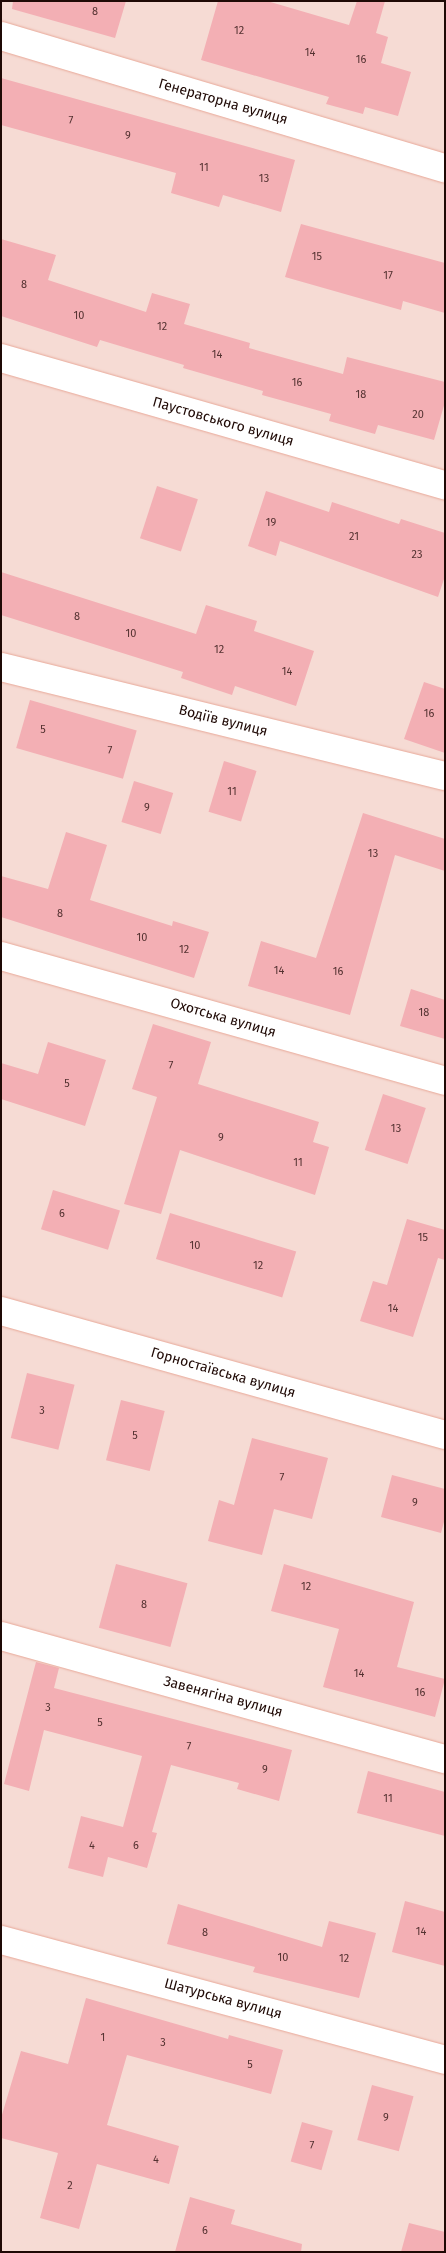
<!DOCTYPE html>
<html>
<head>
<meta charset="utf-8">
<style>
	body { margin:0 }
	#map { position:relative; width:446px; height:2253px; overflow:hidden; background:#f6dbd4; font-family:"Fira Sans",sans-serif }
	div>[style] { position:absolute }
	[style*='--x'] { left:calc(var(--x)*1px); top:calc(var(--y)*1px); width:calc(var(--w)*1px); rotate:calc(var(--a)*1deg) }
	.building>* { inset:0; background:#f3afb4; transform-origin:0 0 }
	.roads { filter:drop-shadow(0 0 1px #e8a898) drop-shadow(0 0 1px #e8a898) }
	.minor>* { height:28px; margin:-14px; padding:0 14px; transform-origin:14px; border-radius:14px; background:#fff }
	.major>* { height:28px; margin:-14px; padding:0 14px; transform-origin:14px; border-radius:14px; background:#fff }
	span { translate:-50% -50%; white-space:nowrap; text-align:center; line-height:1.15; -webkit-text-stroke:5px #fff; paint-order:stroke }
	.number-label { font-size:11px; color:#543231 }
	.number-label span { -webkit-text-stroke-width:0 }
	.street-label { font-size:14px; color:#1f0905 }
	.frame { position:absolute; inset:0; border:2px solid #1f0905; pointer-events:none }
</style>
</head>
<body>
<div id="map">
	<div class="building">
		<i style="clip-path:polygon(13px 1px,126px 1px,115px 38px,12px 9px)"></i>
		<i style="clip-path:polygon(218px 1px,267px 1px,349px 25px,357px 1px,385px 1px,376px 33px,388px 37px,381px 63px,411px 72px,398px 116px,365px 107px,363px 114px,326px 104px,329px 97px,201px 60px)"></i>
		<i style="clip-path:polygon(1px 78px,295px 160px,281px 212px,223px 195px,219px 207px,171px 193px,176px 173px,1px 125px)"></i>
		<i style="clip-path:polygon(301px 224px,445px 263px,445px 313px,403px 301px,401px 310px,285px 277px)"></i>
		<i style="clip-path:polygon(1px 239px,56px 255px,48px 280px,146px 312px,152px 293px,190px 304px,184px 324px,250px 343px,249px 348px,343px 374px,347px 357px,445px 382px,445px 402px,434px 440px,378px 425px,375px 434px,329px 421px,331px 414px,262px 395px,263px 391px,183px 368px,184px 365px,100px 340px,97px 347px,1px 316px)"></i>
		<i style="left:157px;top:486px;width:43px;height:55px;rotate:18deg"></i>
		<i style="clip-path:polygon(266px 491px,329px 512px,332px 502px,399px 524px,401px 519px,445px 533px,445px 576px,438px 597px,280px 541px,276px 556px,248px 546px)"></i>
		<i style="clip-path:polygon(1px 572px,196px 634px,206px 605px,257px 621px,254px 631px,314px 651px,296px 706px,235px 686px,232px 695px,181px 678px,183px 672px,1px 615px)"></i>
		<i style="clip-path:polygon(424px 682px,445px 689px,445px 753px,404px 739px)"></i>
		<i style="left:30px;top:700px;width:111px;height:50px;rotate:16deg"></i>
		<i style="left:224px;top:761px;width:34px;height:53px;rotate:17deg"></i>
		<i style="left:134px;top:781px;width:41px;height:43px;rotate:17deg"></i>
		<i style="clip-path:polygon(363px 813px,445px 839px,445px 871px,395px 855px,350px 1015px,248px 986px,261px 941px,316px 958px)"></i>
		<i style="clip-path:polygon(66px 832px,107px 845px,90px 900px,172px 926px,173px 921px,209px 932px,194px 978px,1px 917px,1px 876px,48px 889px)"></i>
		<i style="clip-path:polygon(411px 989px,445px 1000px,445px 1039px,400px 1026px)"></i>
		<i style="clip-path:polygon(153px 1024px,211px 1042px,198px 1084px,319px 1122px,313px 1142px,329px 1147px,315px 1195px,180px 1150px,161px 1214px,124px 1204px,157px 1097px,132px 1089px)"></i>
		<i style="clip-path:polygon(48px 1042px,106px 1060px,85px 1126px,1px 1099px,1px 1063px,38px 1074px)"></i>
		<i style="left:383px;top:1094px;width:45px;height:59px;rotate:18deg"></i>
		<i style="left:53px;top:1190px;width:70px;height:41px;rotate:17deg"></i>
		<i style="left:170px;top:1213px;width:132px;height:48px;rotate:17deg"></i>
		<i style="clip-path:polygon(407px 1219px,445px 1230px,445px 1260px,438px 1258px,413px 1337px,360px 1321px,373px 1281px,387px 1285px)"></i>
		<i style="left:27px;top:1373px;width:49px;height:67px;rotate:14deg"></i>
		<i style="left:121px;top:1400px;width:45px;height:62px;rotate:14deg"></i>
		<i style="clip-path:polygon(252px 1438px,328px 1458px,312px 1519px,274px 1509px,262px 1555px,208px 1541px,219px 1500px,234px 1505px)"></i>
		<i style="clip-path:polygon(392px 1475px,445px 1489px,445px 1518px,441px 1533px,381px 1517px)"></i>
		<i style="left:116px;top:1564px;width:74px;height:66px;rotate:15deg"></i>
		<i style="clip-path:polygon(284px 1564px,414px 1602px,397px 1667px,445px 1679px,435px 1717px,323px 1687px,339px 1629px,271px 1611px)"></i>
		<i style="clip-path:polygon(36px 1662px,59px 1668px,54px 1688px,292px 1750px,279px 1801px,237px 1789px,239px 1783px,171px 1765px,152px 1832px,157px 1833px,147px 1868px,108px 1857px,103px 1877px,68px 1868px,81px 1816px,123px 1827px,142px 1756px,44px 1730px,29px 1791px,4px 1784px)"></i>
		<i style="clip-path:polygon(368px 1771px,445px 1792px,445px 1836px,357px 1813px)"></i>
		<i style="clip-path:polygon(405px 1901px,445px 1912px,445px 1966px,392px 1952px)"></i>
		<i style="clip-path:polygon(178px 1904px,322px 1947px,329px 1921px,376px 1933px,359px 1998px,253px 1972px,255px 1967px,167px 1944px)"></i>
		<i style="clip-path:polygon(86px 1998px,228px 2039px,229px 2035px,283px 2050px,271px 2094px,127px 2055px,107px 2125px,179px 2146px,169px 2184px,97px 2164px,79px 2229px,40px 2218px,58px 2153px,1px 2138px,1px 2118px,21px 2051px,68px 2064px)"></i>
		<i style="left:372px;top:2085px;width:43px;height:57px;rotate:15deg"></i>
		<i style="left:302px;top:2122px;width:32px;height:41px;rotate:16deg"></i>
		<i style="clip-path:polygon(190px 2197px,235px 2210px,231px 2224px,302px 2244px,301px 2252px,175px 2252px)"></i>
		<i style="clip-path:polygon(409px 2223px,445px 2232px,445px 2252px,401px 2252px)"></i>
	</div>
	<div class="roads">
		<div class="minor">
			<i style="--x:1;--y:36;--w:463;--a:16.6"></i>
			<i style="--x:1;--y:358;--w:462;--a:16"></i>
			<i style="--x:1;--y:667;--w:457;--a:13.8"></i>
			<i style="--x:1;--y:956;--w:461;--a:15.7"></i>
			<i style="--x:1;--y:1636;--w:461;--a:15.5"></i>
			<i style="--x:1;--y:1940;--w:460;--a:15.1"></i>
		</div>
		<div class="major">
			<i style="--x:1;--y:1311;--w:461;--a:15.6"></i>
		</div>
	</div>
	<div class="number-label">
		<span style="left:95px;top:12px">8</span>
		<span style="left:239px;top:31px">12</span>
		<span style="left:310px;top:53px">14</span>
		<span style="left:361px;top:60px">16</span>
		<span style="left:71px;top:121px">7</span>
		<span style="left:128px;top:136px">9</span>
		<span style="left:204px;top:168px">11</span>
		<span style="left:264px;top:179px">13</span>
		<span style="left:317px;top:257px">15</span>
		<span style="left:388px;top:276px">17</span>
		<span style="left:24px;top:285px">8</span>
		<span style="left:79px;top:316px">10</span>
		<span style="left:162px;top:327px">12</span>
		<span style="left:217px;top:355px">14</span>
		<span style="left:297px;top:383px">16</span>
		<span style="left:361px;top:395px">18</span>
		<span style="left:418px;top:415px">20</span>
		<span style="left:271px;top:523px">19</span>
		<span style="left:354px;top:537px">21</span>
		<span style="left:417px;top:555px">23</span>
		<span style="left:77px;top:617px">8</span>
		<span style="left:131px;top:634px">10</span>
		<span style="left:219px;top:650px">12</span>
		<span style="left:287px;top:672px">14</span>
		<span style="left:429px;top:714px">16</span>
		<span style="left:43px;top:730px">5</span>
		<span style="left:110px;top:751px">7</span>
		<span style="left:232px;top:792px">11</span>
		<span style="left:147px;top:808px">9</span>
		<span style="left:373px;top:854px">13</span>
		<span style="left:60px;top:914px">8</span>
		<span style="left:142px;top:938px">10</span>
		<span style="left:184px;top:950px">12</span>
		<span style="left:279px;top:971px">14</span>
		<span style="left:338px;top:972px">16</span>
		<span style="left:424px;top:1013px">18</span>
		<span style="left:171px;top:1066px">7</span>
		<span style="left:67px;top:1084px">5</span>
		<span style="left:396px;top:1129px">13</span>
		<span style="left:221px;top:1138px">9</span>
		<span style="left:298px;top:1163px">11</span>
		<span style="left:62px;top:1214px">6</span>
		<span style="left:423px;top:1238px">15</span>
		<span style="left:195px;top:1246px">10</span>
		<span style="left:258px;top:1266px">12</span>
		<span style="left:393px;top:1309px">14</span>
		<span style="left:42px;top:1411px">3</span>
		<span style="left:135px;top:1436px">5</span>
		<span style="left:282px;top:1478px">7</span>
		<span style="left:415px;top:1503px">9</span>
		<span style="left:306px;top:1587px">12</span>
		<span style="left:144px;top:1605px">8</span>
		<span style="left:359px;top:1674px">14</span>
		<span style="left:420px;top:1693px">16</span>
		<span style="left:48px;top:1708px">3</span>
		<span style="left:100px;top:1723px">5</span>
		<span style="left:189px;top:1747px">7</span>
		<span style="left:265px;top:1770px">9</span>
		<span style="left:388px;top:1799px">11</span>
		<span style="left:92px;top:1846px">4</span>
		<span style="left:136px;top:1846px">6</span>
		<span style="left:421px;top:1932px">14</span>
		<span style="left:205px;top:1933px">8</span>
		<span style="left:283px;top:1958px">10</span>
		<span style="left:344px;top:1959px">12</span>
		<span style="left:103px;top:2038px">1</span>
		<span style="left:163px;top:2043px">3</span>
		<span style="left:250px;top:2065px">5</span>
		<span style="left:386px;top:2118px">9</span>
		<span style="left:312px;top:2146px">7</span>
		<span style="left:156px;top:2160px">4</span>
		<span style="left:70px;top:2186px">2</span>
		<span style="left:205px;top:2231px">6</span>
	</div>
	<div class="street-label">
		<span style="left:223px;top:102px;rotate:16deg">Генераторна вулиця</span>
		<span style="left:223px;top:422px;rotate:16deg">Паустовського вулиця</span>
		<span style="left:223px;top:721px;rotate:14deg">Водіїв вулиця</span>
		<span style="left:223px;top:1018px;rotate:16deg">Охотська вулиця</span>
		<span style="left:223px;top:1373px;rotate:16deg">Горностаївська вулиця</span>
		<span style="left:223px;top:1697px;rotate:15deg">Завенягіна вулиця</span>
		<span style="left:223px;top:1999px;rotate:15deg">Шатурська вулиця</span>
	</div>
	<div class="frame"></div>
</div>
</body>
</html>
